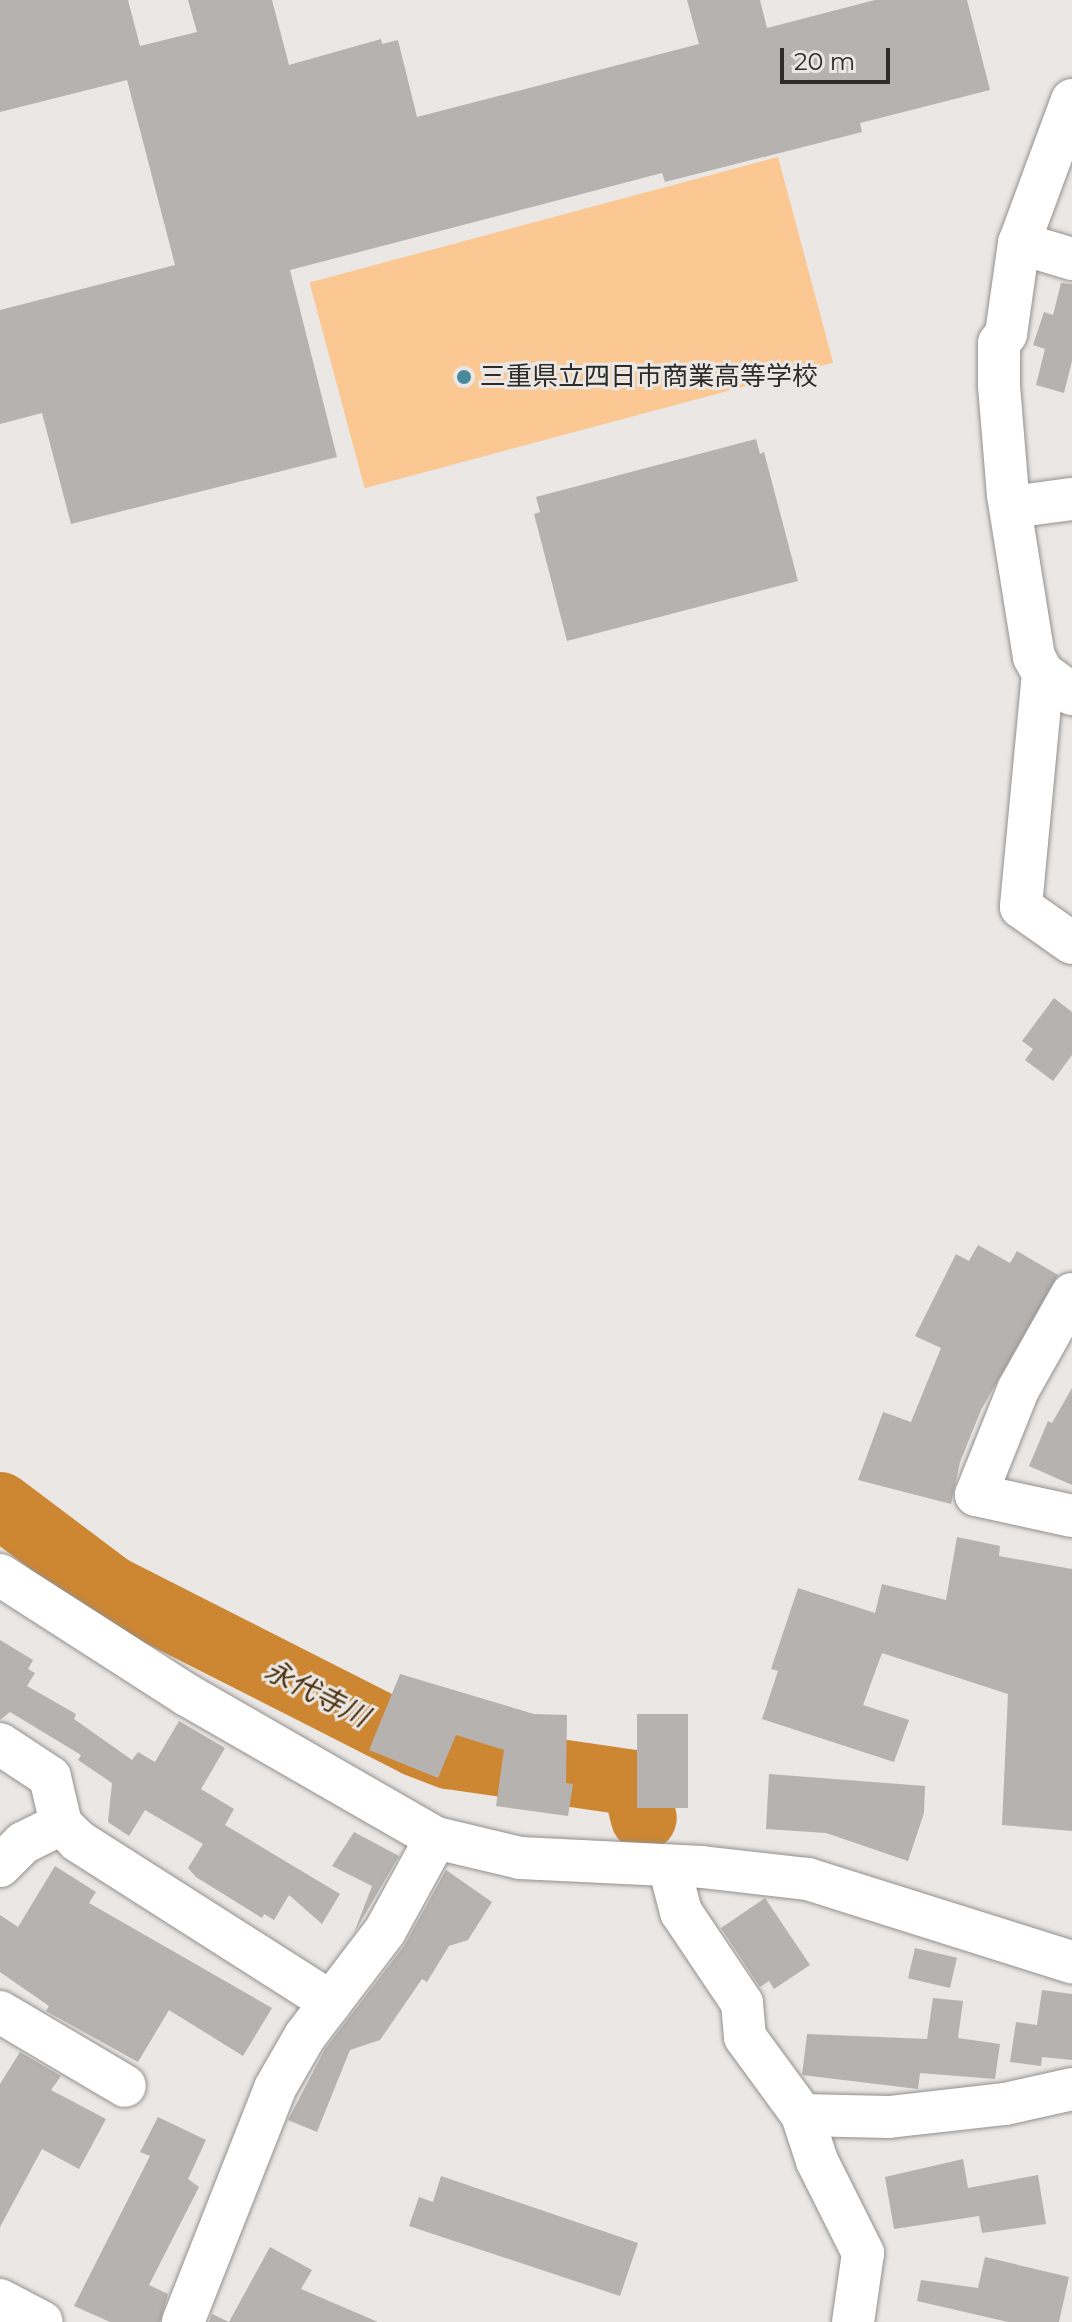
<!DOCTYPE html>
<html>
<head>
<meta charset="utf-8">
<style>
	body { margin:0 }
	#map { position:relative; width:1072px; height:2322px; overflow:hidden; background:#eae7e4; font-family:Montserrat,"Noto Sans JP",sans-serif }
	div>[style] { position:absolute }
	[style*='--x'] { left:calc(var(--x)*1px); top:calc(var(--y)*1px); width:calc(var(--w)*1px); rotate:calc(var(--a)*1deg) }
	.green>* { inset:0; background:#fbc792; transform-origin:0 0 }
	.river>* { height:66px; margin:-33px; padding:0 33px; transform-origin:33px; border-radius:33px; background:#cd8632 }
	.building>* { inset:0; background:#b6b2af; transform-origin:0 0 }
	.roads { filter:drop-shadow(0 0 2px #93908d) drop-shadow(0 0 2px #93908d) }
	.street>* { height:42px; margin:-21px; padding:0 21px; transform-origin:21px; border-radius:21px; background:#fff }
	.dots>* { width:22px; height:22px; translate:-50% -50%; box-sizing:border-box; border:4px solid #eae7e4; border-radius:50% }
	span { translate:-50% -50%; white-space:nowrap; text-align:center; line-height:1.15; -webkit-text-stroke:6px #eae7e4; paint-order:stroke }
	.poi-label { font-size:26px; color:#2d2c2a }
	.left { translate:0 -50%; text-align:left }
	.water-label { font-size:28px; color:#4d2f0d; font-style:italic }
	.scale { position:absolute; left:780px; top:48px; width:110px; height:36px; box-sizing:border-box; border:4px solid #2d2c2a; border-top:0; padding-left:10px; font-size:24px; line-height:28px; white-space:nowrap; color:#2d2c2a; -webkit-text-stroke:6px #eae7e4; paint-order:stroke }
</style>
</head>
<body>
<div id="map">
	<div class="green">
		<i style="left:778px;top:157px;width:213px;height:485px;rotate:75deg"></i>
	</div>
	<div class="river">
		<i style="--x:0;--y:1505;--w:140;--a:36.9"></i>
		<i style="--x:112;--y:1589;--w:342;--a:26.9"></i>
		<i style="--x:417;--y:1744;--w:34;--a:21"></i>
		<i style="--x:449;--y:1756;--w:188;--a:8.3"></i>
		<i style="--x:635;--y:1783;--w:36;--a:76"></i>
	</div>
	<div class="building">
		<i style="clip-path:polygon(0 0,128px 0,140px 46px,197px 32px,188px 0,272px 0,289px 65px,381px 39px,382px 44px,398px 40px,417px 117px,699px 44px,687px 0,760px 0,767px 28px,875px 0,967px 0,990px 90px,860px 123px,862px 132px,665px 182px,662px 173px,290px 270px,337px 457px,71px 524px,42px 413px,0 424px,0 310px,175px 265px,127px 80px,0 112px)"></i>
		<i style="clip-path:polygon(1061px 283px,1072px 284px,1072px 361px,1064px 393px,1036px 385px,1045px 349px,1033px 345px,1044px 312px,1053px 315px)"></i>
		<i style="clip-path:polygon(756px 439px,760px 454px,764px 452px,798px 581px,567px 641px,534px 514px,540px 512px,536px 497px)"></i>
		<i style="clip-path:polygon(1054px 998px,1072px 1012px,1072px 1055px,1053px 1081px,1025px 1060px,1033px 1049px,1022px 1041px)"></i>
		<i style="clip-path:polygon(978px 1245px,1010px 1263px,1017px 1251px,1058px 1275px,981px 1410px,960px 1462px,951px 1504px,858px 1480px,883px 1412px,911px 1422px,941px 1348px,915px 1336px,956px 1254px,969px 1261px)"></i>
		<i style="clip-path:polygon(1072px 1388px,1072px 1485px,1029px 1466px,1048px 1421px,1052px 1423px)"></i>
		<i style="clip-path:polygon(957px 1537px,1000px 1546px,999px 1556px,1072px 1569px,1072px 1831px,1002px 1825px,1008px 1694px,882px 1653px,863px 1705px,909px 1720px,894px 1762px,762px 1719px,778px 1671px,771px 1669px,798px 1588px,875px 1613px,882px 1584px,946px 1600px)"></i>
		<i style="clip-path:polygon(0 1640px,33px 1660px,28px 1669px,35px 1673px,27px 1686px,76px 1714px,74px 1719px,132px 1760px,138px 1752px,155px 1762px,179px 1721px,225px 1748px,201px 1789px,234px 1809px,225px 1825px,340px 1894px,322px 1924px,289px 1895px,274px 1920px,264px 1914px,262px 1918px,196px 1877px,188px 1868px,203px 1844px,145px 1810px,129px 1836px,108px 1822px,112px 1783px,78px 1760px,81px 1755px,10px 1712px,0 1720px)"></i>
		<i style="clip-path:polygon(400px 1674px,534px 1714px,567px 1715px,566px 1783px,573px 1784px,568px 1816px,496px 1806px,504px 1750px,456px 1735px,438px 1778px,369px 1750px)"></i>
		<i style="left:637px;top:1714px;width:51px;height:94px"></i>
		<i style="clip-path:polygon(769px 1774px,925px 1786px,924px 1813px,908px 1861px,826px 1833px,766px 1829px)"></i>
		<i style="clip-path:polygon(354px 1832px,399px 1856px,354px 1933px,372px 1886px,332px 1866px)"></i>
		<i style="clip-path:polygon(55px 1866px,96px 1892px,89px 1903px,272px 2008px,243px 2056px,169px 2010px,138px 2062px,46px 2011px,49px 2006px,0 1972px,0 1915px,18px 1927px)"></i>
		<i style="clip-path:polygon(446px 1870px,492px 1902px,468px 1940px,449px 1946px,427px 1982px,422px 1979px,380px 2040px,350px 2050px,317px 2132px,288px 2120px,325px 2049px,404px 1946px)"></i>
		<i style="clip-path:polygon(765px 1898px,810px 1965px,774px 1989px,769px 1981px,760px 1987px,721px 1928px)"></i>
		<i style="left:915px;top:1948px;width:43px;height:31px;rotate:13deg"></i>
		<i style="clip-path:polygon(1042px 1990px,1072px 1994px,1072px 2060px,1042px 2057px,1041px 2066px,1010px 2062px,1016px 2022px,1037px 2025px)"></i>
		<i style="clip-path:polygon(933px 1998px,963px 2001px,958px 2038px,1000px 2044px,995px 2079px,920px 2073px,918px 2089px,802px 2075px,807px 2034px,927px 2039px)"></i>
		<i style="clip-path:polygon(20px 2052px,61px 2076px,51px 2090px,106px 2119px,79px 2169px,42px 2149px,0 2227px,0 2084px)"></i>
		<i style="clip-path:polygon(158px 2117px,206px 2140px,188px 2179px,199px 2187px,149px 2285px,168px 2294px,160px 2322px,110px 2322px,74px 2306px,150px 2156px,140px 2152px)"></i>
		<i style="clip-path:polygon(963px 2159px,968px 2188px,1038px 2175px,1046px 2224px,982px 2233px,979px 2216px,894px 2229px,885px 2177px)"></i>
		<i style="clip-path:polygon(441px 2176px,638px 2243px,620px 2296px,409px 2226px,419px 2197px,433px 2202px)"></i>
		<i style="clip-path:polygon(270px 2247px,312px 2270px,301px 2289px,378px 2322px,209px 2322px,212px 2314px,229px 2322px)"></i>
		<i style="clip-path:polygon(985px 2257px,1069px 2277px,1059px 2322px,1008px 2322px,917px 2301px,921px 2280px,978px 2288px)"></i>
	</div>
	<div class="roads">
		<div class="street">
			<i style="--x:1072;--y:100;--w:153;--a:110.3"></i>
			<i style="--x:1019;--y:243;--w:92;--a:98.1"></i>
			<i style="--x:1006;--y:334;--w:11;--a:128"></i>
			<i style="--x:999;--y:343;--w:43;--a:90"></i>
			<i style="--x:999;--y:386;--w:109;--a:85.3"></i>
			<i style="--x:1008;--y:495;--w:164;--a:80.9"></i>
			<i style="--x:1034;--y:657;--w:18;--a:61"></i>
			<i style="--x:1043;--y:673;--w:36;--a:36"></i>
			<i style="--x:1019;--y:243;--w:55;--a:16.8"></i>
			<i style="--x:1012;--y:507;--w:61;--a:-7.6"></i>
			<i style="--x:1043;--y:673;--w:235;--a:95.4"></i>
			<i style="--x:1021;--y:907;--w:62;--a:35.2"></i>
			<i style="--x:1072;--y:1294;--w:110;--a:119.4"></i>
			<i style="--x:1018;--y:1390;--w:113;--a:111.8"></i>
			<i style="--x:976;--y:1495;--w:98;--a:12.3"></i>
			<i style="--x:0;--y:1575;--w:222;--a:32.7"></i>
			<i style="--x:187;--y:1695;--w:287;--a:29.9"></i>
			<i style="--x:436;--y:1838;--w:86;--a:13.4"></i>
			<i style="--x:520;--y:1858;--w:182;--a:2.8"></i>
			<i style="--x:702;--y:1867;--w:107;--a:6.5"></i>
			<i style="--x:808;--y:1879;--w:277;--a:17.5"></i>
			<i style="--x:0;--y:1744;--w:60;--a:33.4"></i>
			<i style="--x:50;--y:1777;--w:48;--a:76.8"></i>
			<i style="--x:61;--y:1824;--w:24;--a:45"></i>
			<i style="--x:78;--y:1841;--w:300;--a:32.5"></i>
			<i style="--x:0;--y:1866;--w:33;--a:-45"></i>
			<i style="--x:23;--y:1843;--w:42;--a:-26.6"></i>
			<i style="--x:669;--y:1866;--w:48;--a:75.4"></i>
			<i style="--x:681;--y:1912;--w:110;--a:56.2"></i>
			<i style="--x:742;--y:2003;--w:34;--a:85"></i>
			<i style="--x:745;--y:2037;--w:97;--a:53.8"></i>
			<i style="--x:802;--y:2115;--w:87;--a:1.3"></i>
			<i style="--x:889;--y:2117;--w:117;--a:-6.4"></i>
			<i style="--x:1005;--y:2104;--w:69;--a:-12.6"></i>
			<i style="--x:0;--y:2012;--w:145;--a:30.6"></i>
			<i style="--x:802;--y:2115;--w:48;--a:71.9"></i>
			<i style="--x:817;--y:2161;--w:103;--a:63.4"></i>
			<i style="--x:863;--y:2253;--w:70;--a:98.2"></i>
			<i style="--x:0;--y:2300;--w:47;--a:27.6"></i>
			<i style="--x:183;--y:2322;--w:251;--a:-68.5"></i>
			<i style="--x:275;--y:2088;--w:60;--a:-60"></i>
			<i style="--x:305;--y:2036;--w:132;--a:-52.7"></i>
			<i style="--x:385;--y:1931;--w:106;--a:-61.3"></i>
		</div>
	</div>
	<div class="dots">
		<i style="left:464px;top:377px;background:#488a9b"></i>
	</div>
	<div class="poi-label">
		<span class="left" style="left:480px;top:377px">三重県立四日市商業高等学校</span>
	</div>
	<div class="water-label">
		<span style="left:317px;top:1693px;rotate:27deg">永代寺川</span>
	</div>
	<div class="scale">20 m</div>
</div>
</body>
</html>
